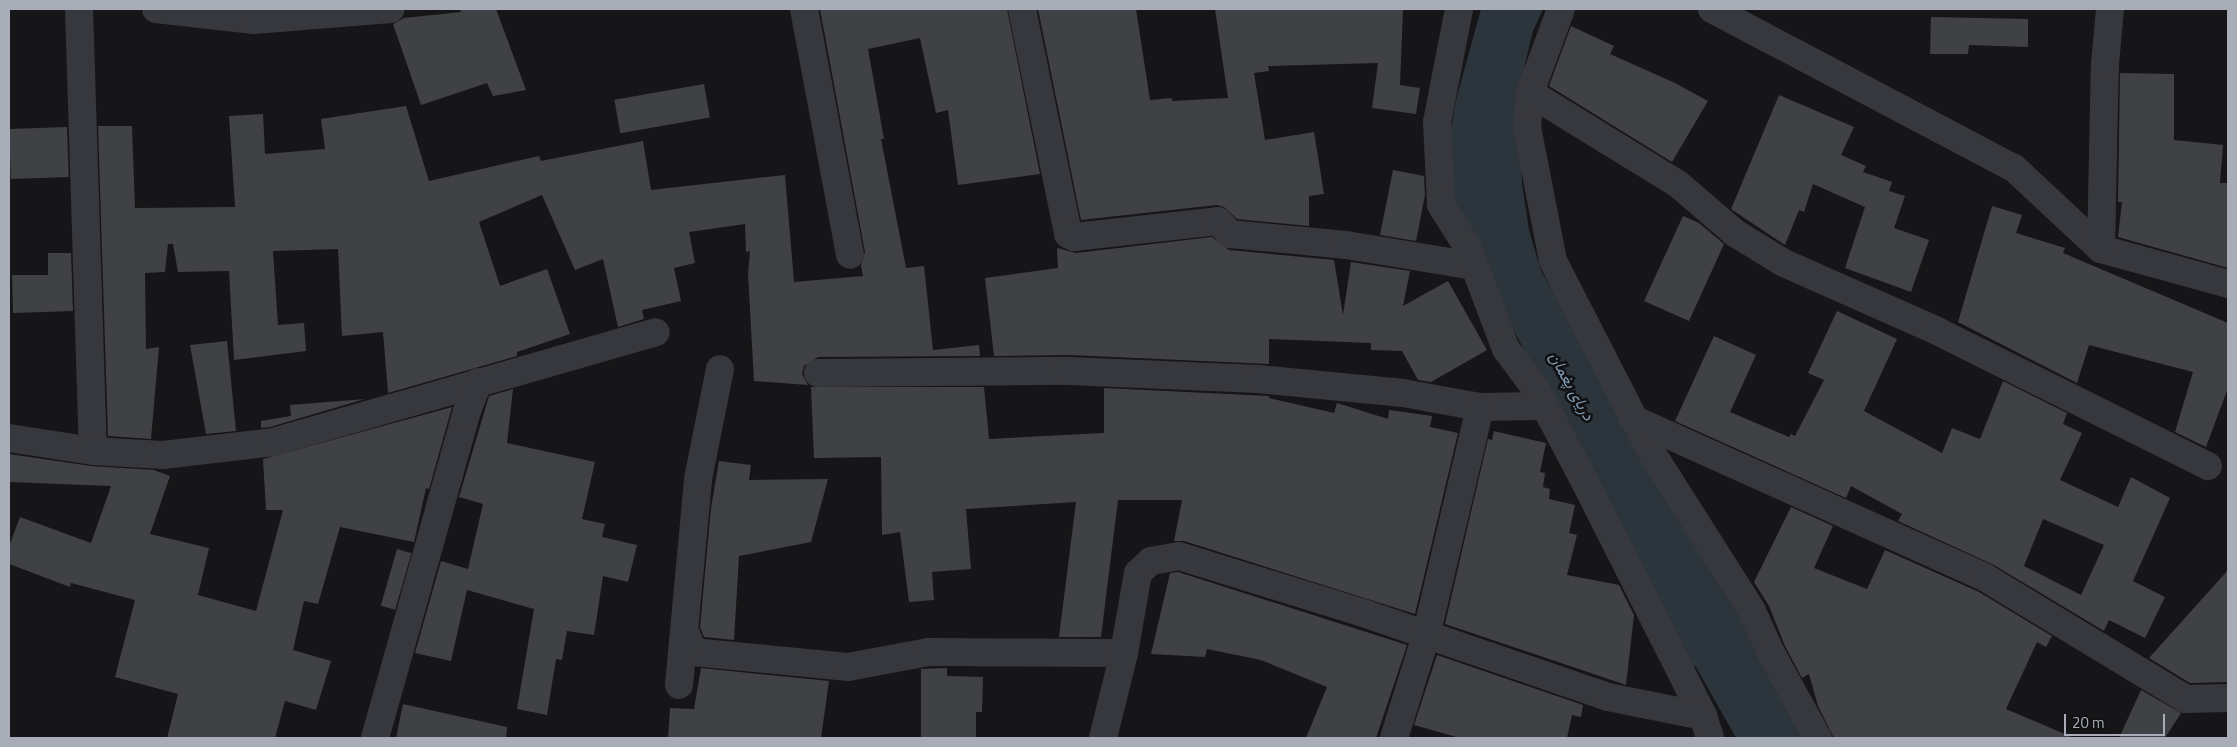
<!DOCTYPE html>
<html>
<head>
<meta charset="utf-8">
<style>
	body { margin:0 }
	#map { position:relative; width:2237px; height:747px; overflow:hidden; background:#161618; font-family:"Titillium Web",Vazirmatn,sans-serif }
	div>[style] { position:absolute }
	[style*='--x'] { left:calc(var(--x)*1px); top:calc(var(--y)*1px); width:calc(var(--w)*1px); rotate:calc(var(--a)*1deg) }
	.water>* { inset:0; background:#2c353c }
	.river>* { height:61px; margin:-30.5px; padding:0 30.5px; transform-origin:30.5px; border-radius:30.5px; background:#2c353c }
	.building>* { inset:0; background:#404145; transform-origin:0 0 }
	.minor>* { height:28px; margin:-14px; padding:0 14px; transform-origin:14px; border-radius:14px; background:#37383d }
	span { translate:-50% -50%; white-space:nowrap; text-align:center; line-height:1.15; -webkit-text-stroke:5px #111113; paint-order:stroke }
	.water-label { font-size:16px; color:#7f9bb3; font-style:italic }
	.frame { position:absolute; inset:0; border:10px solid #a8adb8; pointer-events:none }
	.scale { position:absolute; left:2064px; top:714px; width:101px; height:22px; box-sizing:border-box; border:2px solid #a8adb8; border-top:0; padding-left:6px; font-size:15px; line-height:18px; white-space:nowrap; color:#a8adb8; -webkit-text-stroke:4px #111113; paint-order:stroke }
</style>
</head>
<body>
<div id="map">
	<div class="water">
		<i style="clip-path:polygon(1481px 9px,1543px 9px,1533px 31px,1519px 89px,1522px 183px,1529px 230px,1541px 271px,1757px 634px,1691px 668px,1509px 321px,1451px 196px,1448px 146px,1456px 100px)"></i>
	</div>
	<div class="river">
		<i style="--x:1681;--y:579;--w:183;--a:60.5"></i>
	</div>
	<div class="building">
		<i style="clip-path:polygon(460px 9px,496px 9px,526px 90px,493px 96px,487px 83px,421px 105px,393px 24px,404px 18px,461px 12px)"></i>
		<i style="clip-path:polygon(820px 9px,1007px 9px,1040px 174px,958px 185px,948px 110px,936px 113px,920px 38px,868px 49px,884px 139px,881px 139px,906px 268px,924px 266px,933px 350px,979px 345px,980px 356px,818px 357px,804px 366px,802px 374px,808px 385px,754px 381px,748px 274px,750px 251px,746px 252px,745px 224px,689px 232px,695px 263px,674px 268px,681px 301px,642px 310px,644px 319px,618px 327px,603px 259px,575px 270px,542px 195px,479px 222px,500px 286px,547px 269px,570px 334px,517px 352px,517px 356px,388px 393px,383px 332px,342px 336px,338px 249px,273px 251px,278px 325px,304px 323px,306px 351px,234px 360px,229px 271px,178px 272px,173px 244px,168px 244px,165px 272px,145px 273px,146px 349px,159px 347px,151px 439px,108px 436px,98px 126px,132px 126px,135px 208px,235px 207px,229px 116px,263px 114px,265px 154px,325px 149px,321px 119px,406px 106px,429px 181px,539px 156px,541px 161px,643px 141px,651px 190px,785px 175px,794px 282px,863px 276px,861px 266px,865px 252px)"></i>
		<i style="clip-path:polygon(1038px 9px,1136px 9px,1150px 100px,1172px 98px,1172px 101px,1228px 98px,1215px 9px,1403px 9px,1400px 85px,1420px 88px,1416px 114px,1372px 108px,1378px 63px,1268px 66px,1269px 71px,1254px 73px,1265px 140px,1314px 132px,1324px 194px,1309px 196px,1309px 226px,1237px 219px,1224px 207px,1217px 205px,1081px 220px)"></i>
		<i style="clip-path:polygon(1931px 17px,2028px 19px,2028px 47px,1969px 45px,1968px 54px,1930px 54px)"></i>
		<i style="clip-path:polygon(1571px 26px,1614px 46px,1610px 54px,1675px 83px,1708px 101px,1672px 162px,1549px 86px)"></i>
		<i style="clip-path:polygon(2120px 73px,2174px 74px,2174px 140px,2223px 145px,2220px 183px,2228px 183px,2228px 268px,2118px 237px,2122px 202px,2118px 202px)"></i>
		<i style="left:704px;top:84px;width:34px;height:91px;rotate:80deg"></i>
		<i style="clip-path:polygon(1779px 95px,1854px 127px,1841px 155px,1866px 166px,1863px 172px,1892px 182px,1889px 191px,1905px 196px,1894px 228px,1929px 240px,1911px 292px,1845px 268px,1865px 207px,1813px 184px,1804px 212px,1799px 210px,1785px 245px,1731px 209px)"></i>
		<i style="left:67px;top:127px;width:50px;height:58px;rotate:88deg"></i>
		<i style="clip-path:polygon(1393px 170px,1424px 176px,1425px 195px,1416px 241px,1380px 235px)"></i>
		<i style="clip-path:polygon(1992px 206px,2022px 215px,2016px 233px,2065px 248px,2063px 253px,2228px 323px,2228px 388px,2206px 447px,2175px 432px,2193px 372px,2089px 345px,2077px 383px,1958px 322px)"></i>
		<i style="clip-path:polygon(1683px 216px,1699px 223px,1724px 244px,1689px 321px,1644px 301px)"></i>
		<i style="clip-path:polygon(1212px 237px,1229px 250px,1334px 260px,1343px 315px,1351px 262px,1410px 271px,1403px 306px,1448px 281px,1487px 350px,1431px 382px,1418px 380px,1402px 351px,1371px 350px,1371px 343px,1269px 339px,1269px 364px,1069px 355px,994px 356px,985px 278px,1058px 268px,1057px 248px,1076px 253px)"></i>
		<i style="clip-path:polygon(48px 253px,71px 253px,73px 311px,13px 313px,12px 275px,48px 275px)"></i>
		<i style="clip-path:polygon(evenodd,1837px 311px,1897px 339px,1864px 411px,1942px 453px,1952px 428px,1980px 439px,2003px 381px,2067px 413px,2063px 424px,2082px 433px,2060px 480px,2118px 507px,2131px 477px,2170px 498px,2133px 581px,2165px 597px,2145px 638px,2109px 620px,2104px 631px,1994px 565px,1898px 521px,1902px 514px,1851px 486px,1846px 498px,1675px 421px,1714px 336px,1756px 355px,1730px 412px,1789px 437px,1791px 434px,1795px 436px,1824px 380px,1808px 373px,1837px 311px,2043px 519px,2104px 545px,2081px 595px,2024px 566px,2043px 519px)"></i>
		<i style="clip-path:polygon(227px 341px,236px 431px,206px 434px,190px 345px)"></i>
		<i style="clip-path:polygon(811px 387px,984px 387px,989px 439px,1104px 433px,1104px 388px,1269px 396px,1269px 398px,1334px 413px,1337px 403px,1388px 419px,1389px 410px,1432px 416px,1430px 427px,1458px 433px,1415px 614px,1184px 541px,1174px 541px,1182px 500px,1118px 500px,1101px 637px,1059px 637px,1076px 502px,966px 509px,971px 569px,932px 572px,934px 600px,909px 602px,900px 532px,882px 535px,881px 457px,814px 458px)"></i>
		<i style="clip-path:polygon(513px 389px,507px 443px,595px 462px,582px 519px,605px 524px,602px 537px,637px 545px,628px 582px,603px 576px,594px 635px,567px 631px,562px 660px,556px 659px,547px 715px,517px 709px,534px 609px,467px 590px,451px 661px,415px 653px,441px 561px,468px 569px,483px 504px,459px 497px,489px 396px)"></i>
		<i style="clip-path:polygon(365px 399px,270px 427px,261px 428px,261px 421px,291px 416px,290px 405px)"></i>
		<i style="clip-path:polygon(452px 407px,429px 489px,426px 488px,414px 542px,340px 527px,318px 604px,304px 601px,293px 650px,331px 661px,316px 710px,285px 701px,275px 738px,167px 738px,178px 694px,115px 677px,135px 600px,71px 583px,70px 587px,9px 564px,9px 546px,20px 517px,91px 543px,111px 486px,9px 482px,9px 454px,91px 466px,154px 470px,170px 476px,150px 534px,209px 548px,198px 595px,256px 611px,283px 510px,266px 510px,263px 459px)"></i>
		<i style="clip-path:polygon(1494px 431px,1546px 443px,1540px 472px,1545px 473px,1543px 487px,1550px 489px,1549px 499px,1575px 505px,1569px 533px,1577px 535px,1567px 575px,1619px 585px,1634px 615px,1626px 685px,1445px 624px,1488px 439px,1492px 440px)"></i>
		<i style="clip-path:polygon(719px 461px,751px 465px,749px 480px,828px 479px,811px 542px,739px 556px,734px 640px,704px 637px,700px 627px,711px 508px)"></i>
		<i style="clip-path:polygon(1791px 507px,1833px 526px,1814px 568px,1867px 589px,1885px 550px,1979px 592px,2052px 636px,2046px 647px,2037px 642px,2006px 709px,2074px 738px,1834px 738px,1818px 706px,1809px 674px,1802px 678px,1785px 646px,1769px 606px,1754px 582px)"></i>
		<i style="left:397px;top:549px;width:15px;height:59px;rotate:16deg"></i>
		<i style="clip-path:polygon(2228px 570px,2228px 682px,2190px 683px,2149px 658px)"></i>
		<i style="clip-path:polygon(1178px 572px,1407px 645px,1376px 738px,1306px 738px,1327px 687px,1261px 660px,1207px 649px,1205px 657px,1151px 654px,1170px 573px)"></i>
		<i style="clip-path:polygon(1437px 655px,1583px 705px,1581px 717px,1572px 715px,1567px 738px,1460px 738px,1414px 725px)"></i>
		<i style="clip-path:polygon(701px 668px,829px 681px,821px 738px,668px 738px,670px 708px,694px 709px)"></i>
		<i style="clip-path:polygon(947px 668px,947px 676px,983px 677px,982px 712px,976px 712px,976px 738px,921px 738px,921px 669px)"></i>
		<i style="clip-path:polygon(2141px 690px,2181px 713px,2165px 738px,2119px 738px)"></i>
		<i style="clip-path:polygon(403px 704px,507px 727px,506px 738px,396px 738px)"></i>
	</div>
	<div class="minor">
		<i style="--x:79;--y:9;--w:442;--a:88.2"></i>
		<i style="--x:156;--y:9;--w:99;--a:6.4"></i>
		<i style="--x:254;--y:20;--w:137;--a:-4.6"></i>
		<i style="--x:804;--y:9;--w:250;--a:79.4"></i>
		<i style="--x:1022;--y:9;--w:230;--a:78.4"></i>
		<i style="--x:1068;--y:234;--w:7;--a:27"></i>
		<i style="--x:1074;--y:237;--w:145;--a:-6.3"></i>
		<i style="--x:1218;--y:221;--w:18;--a:47"></i>
		<i style="--x:1230;--y:234;--w:117;--a:5.4"></i>
		<i style="--x:1346;--y:245;--w:130;--a:9.3"></i>
		<i style="--x:1459;--y:9;--w:115;--a:101"></i>
		<i style="--x:1437;--y:122;--w:83;--a:87.2"></i>
		<i style="--x:1441;--y:205;--w:49;--a:57.6"></i>
		<i style="--x:1467;--y:246;--w:110;--a:69.3"></i>
		<i style="--x:1506;--y:349;--w:50;--a:53.1"></i>
		<i style="--x:1536;--y:389;--w:105;--a:62.2"></i>
		<i style="--x:1585;--y:482;--w:262;--a:63.2"></i>
		<i style="--x:1703;--y:716;--w:23;--a:72"></i>
		<i style="--x:1561;--y:9;--w:90;--a:110.3"></i>
		<i style="--x:1530;--y:93;--w:34;--a:95"></i>
		<i style="--x:1527;--y:127;--w:136;--a:79"></i>
		<i style="--x:1553;--y:261;--w:212;--a:62.8"></i>
		<i style="--x:1650;--y:450;--w:191;--a:57.6"></i>
		<i style="--x:1752;--y:611;--w:46;--a:65.7"></i>
		<i style="--x:1771;--y:653;--w:97;--a:61.1"></i>
		<i style="--x:1712;--y:9;--w:341;--a:27.8"></i>
		<i style="--x:2014;--y:168;--w:119;--a:43"></i>
		<i style="--x:2101;--y:249;--w:132;--a:15.4"></i>
		<i style="--x:1530;--y:93;--w:174;--a:31.6"></i>
		<i style="--x:1678;--y:184;--w:75;--a:40.7"></i>
		<i style="--x:1735;--y:233;--w:57;--a:31.5"></i>
		<i style="--x:1784;--y:263;--w:165;--a:23.9"></i>
		<i style="--x:1935;--y:330;--w:305;--a:26.5"></i>
		<i style="--x:2101;--y:249;--w:185;--a:-88.8"></i>
		<i style="--x:2105;--y:64;--w:55;--a:-84.8"></i>
		<i style="--x:818;--y:373;--w:251;--a:-0.5"></i>
		<i style="--x:1069;--y:371;--w:189;--a:2.4"></i>
		<i style="--x:1258;--y:379;--w:146;--a:5.5"></i>
		<i style="--x:1403;--y:393;--w:78;--a:10.3"></i>
		<i style="--x:1480;--y:407;--w:65;--a:-0.9"></i>
		<i style="--x:1633;--y:419;--w:387;--a:24.2"></i>
		<i style="--x:1986;--y:578;--w:234;--a:31.2"></i>
		<i style="--x:2186;--y:699;--w:42;--a:-1.4"></i>
		<i style="--x:9;--y:438;--w:85;--a:8.8"></i>
		<i style="--x:93;--y:451;--w:70;--a:3.3"></i>
		<i style="--x:163;--y:455;--w:111;--a:-6.7"></i>
		<i style="--x:273;--y:442;--w:398;--a:-16"></i>
		<i style="--x:685;--y:631;--w:22;--a:69"></i>
		<i style="--x:693;--y:652;--w:156;--a:5.5"></i>
		<i style="--x:848;--y:667;--w:82;--a:-10.5"></i>
		<i style="--x:929;--y:652;--w:195;--a:0.3"></i>
		<i style="--x:679;--y:685;--w:207;--a:-84.7"></i>
		<i style="--x:698;--y:479;--w:112;--a:-78.7"></i>
		<i style="--x:375;--y:738;--w:340;--a:-74.3"></i>
		<i style="--x:467;--y:411;--w:31;--a:-69"></i>
		<i style="--x:1103;--y:738;--w:88;--a:-76.1"></i>
		<i style="--x:1124;--y:653;--w:81;--a:-80.1"></i>
		<i style="--x:1138;--y:573;--w:18;--a:-43"></i>
		<i style="--x:1151;--y:561;--w:28;--a:-10"></i>
		<i style="--x:1179;--y:556;--w:196;--a:17.2"></i>
		<i style="--x:1366;--y:614;--w:256;--a:18.9"></i>
		<i style="--x:1608;--y:697;--w:97;--a:11.3"></i>
		<i style="--x:1394;--y:738;--w:107;--a:-72.6"></i>
		<i style="--x:1426;--y:636;--w:235;--a:-76.7"></i>
	</div>
	<div class="water-label">
		<span style="left:1572px;top:386px;rotate:61deg">دریای پغمان</span>
	</div>
	<div class="frame"></div>
	<div class="scale">20 m</div>
</div>
</body>
</html>
